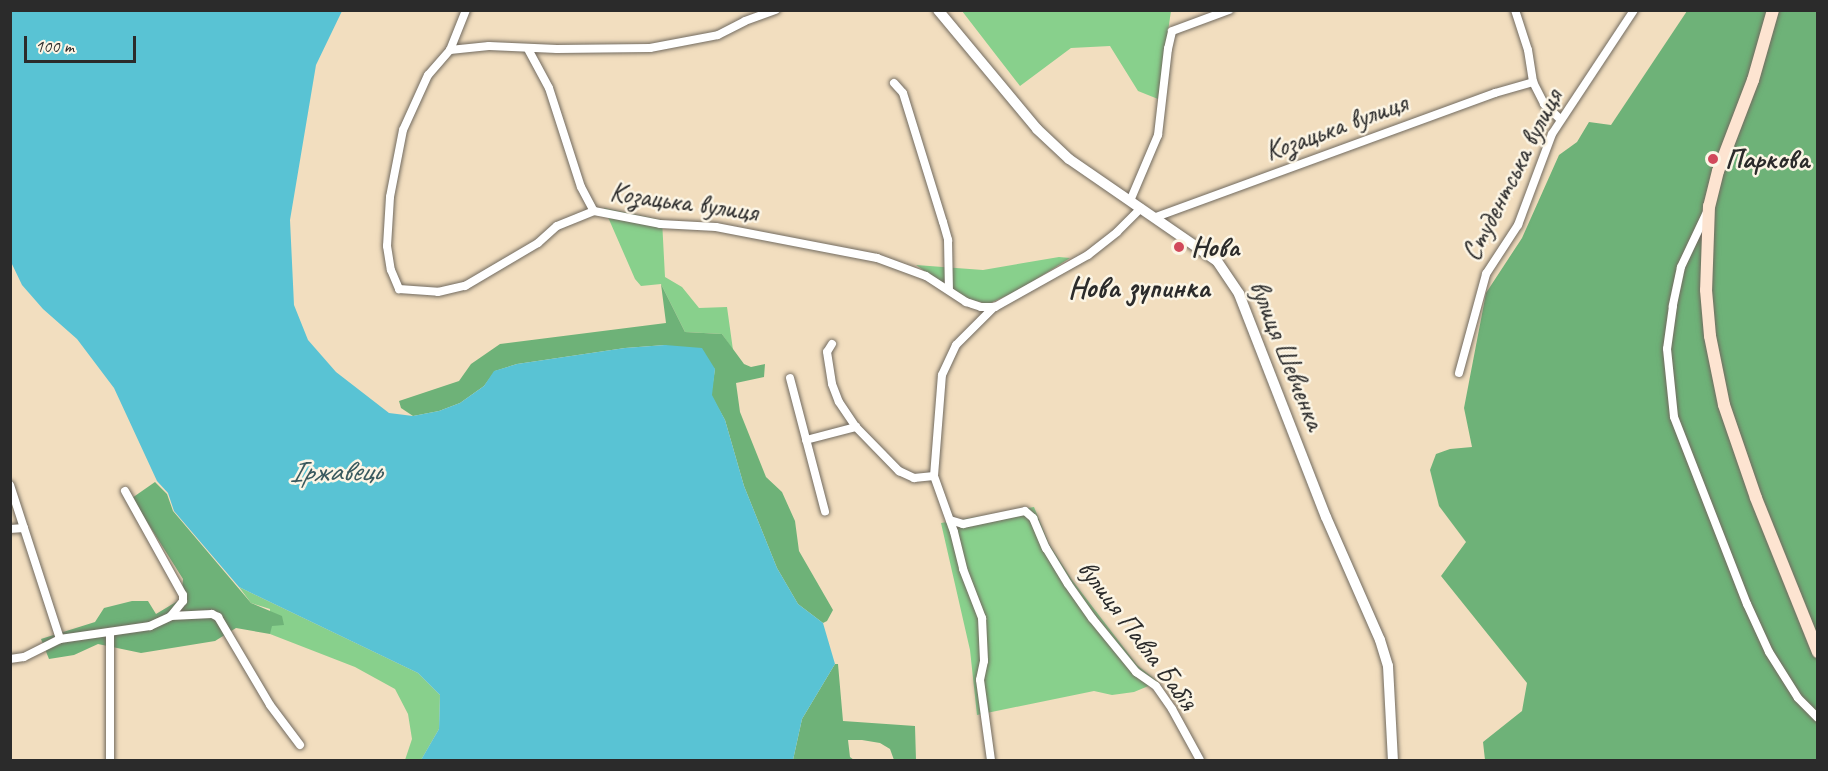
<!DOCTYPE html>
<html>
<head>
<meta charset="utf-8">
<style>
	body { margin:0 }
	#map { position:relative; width:1828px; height:771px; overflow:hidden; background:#f2debf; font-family:Caveat,sans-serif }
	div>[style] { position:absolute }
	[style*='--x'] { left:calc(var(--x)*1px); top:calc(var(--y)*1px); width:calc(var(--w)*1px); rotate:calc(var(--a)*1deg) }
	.green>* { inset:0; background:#88d08c }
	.forest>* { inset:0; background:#6eb278 }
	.water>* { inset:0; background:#59c3d4 }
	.roads { filter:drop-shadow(0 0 2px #716a5f) drop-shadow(0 0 2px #716a5f) }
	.minor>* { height:8px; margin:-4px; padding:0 4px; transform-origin:4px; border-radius:4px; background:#fff }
	.tertiary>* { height:10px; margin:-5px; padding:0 5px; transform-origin:5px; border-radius:5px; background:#fff }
	.secondary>* { height:12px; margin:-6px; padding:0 6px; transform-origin:6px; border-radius:6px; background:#fde4d1 }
	.dots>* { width:16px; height:16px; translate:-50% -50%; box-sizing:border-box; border:3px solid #fcf5e5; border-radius:50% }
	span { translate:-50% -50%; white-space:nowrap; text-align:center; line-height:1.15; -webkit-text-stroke:5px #fcf5e5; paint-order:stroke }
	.street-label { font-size:28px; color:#2b2b2b }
	.poi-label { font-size:28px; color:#2b2b2b; font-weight:700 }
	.left { translate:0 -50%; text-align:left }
	.neighbourhood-label { font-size:30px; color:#2b2b2b; font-weight:700 }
	.water-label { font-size:30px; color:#39595e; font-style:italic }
	.frame { position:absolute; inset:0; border:12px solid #2b2b2b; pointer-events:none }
	.scale { position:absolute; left:24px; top:36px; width:112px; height:27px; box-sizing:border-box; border:3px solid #2b2b2b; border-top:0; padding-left:8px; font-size:18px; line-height:21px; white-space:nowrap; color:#2b2b2b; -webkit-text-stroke:4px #fcf5e5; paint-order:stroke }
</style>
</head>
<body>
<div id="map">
	<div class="green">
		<i style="clip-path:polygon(962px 11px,1171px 11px,1158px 99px,1138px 91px,1110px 46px,1071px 48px,1020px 86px)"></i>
		<i style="clip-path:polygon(604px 208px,662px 220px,665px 277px,682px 287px,699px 308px,727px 307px,733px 350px,722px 334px,685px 332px,661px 284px,641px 286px,635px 279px)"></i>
		<i style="clip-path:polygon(1059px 257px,1070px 258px,1019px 290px,988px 304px,963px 298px,916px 265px,983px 270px)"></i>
		<i style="clip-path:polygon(1034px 507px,1049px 544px,1072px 580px,1137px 665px,1158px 682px,1134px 692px,1112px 695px,1094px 691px,977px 715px,970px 650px,941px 523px)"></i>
		<i style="clip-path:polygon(239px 587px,418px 673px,440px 695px,439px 729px,421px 760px,405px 760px,412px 739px,408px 714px,395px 689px,355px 667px,270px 634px,270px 609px,251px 603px)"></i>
	</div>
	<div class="forest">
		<i style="clip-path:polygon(1687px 11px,1817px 11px,1817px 760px,1485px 760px,1483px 742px,1522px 711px,1527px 683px,1441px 576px,1466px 542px,1439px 506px,1430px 470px,1436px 454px,1450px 449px,1472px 447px,1464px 408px,1486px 293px,1522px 238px,1559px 155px,1577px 142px,1589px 122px,1611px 125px)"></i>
		<i style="clip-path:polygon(661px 284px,685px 332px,722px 334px,744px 364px,751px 367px,765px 364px,764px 377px,736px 383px,740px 412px,766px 477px,782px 492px,795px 521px,799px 551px,833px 610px,827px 621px,823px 623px,798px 604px,777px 568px,744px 486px,725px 420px,711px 395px,715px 369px,665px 345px,625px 348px,517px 364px,495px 371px,484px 386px,460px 403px,439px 411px,413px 416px,401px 408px,399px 401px,459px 381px,471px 364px,500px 344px,666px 323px)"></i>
		<i style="clip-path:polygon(155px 482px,167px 494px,173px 511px,251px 603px,282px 616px,284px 625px,272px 626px,270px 634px,236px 628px,215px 641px,141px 653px,98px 644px,74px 655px,49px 659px,41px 639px,95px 622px,104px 608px,132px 601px,148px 601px,156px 614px,181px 599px,183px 579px,132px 498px)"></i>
		<i style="clip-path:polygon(835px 664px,838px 664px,843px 721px,915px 726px,916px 760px,894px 760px,890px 749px,880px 743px,862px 740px,848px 740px,850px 757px,854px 760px,793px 760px,802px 719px)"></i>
	</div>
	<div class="water">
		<i style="clip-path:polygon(10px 11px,342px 11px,316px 65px,290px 220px,294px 305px,308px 340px,336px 372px,389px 413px,413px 416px,439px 411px,460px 403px,484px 386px,494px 371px,517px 364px,625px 348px,665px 345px,702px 348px,715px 369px,712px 395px,725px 420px,744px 486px,777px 568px,798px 604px,823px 623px,835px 664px,802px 719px,793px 760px,421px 760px,439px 729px,440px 695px,418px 673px,239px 587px,174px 511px,168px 493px,157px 481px,114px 388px,77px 339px,43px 309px,22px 285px,11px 262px)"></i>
	</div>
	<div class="roads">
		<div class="minor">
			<i style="--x:466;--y:10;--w:43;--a:111.8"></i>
			<i style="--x:450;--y:50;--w:33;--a:131"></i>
			<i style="--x:428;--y:75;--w:60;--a:114.4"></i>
			<i style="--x:403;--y:130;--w:68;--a:101"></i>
			<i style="--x:390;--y:197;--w:49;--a:93.5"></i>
			<i style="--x:387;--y:246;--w:24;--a:81"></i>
			<i style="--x:391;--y:270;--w:21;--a:67"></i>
			<i style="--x:399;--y:289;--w:39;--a:4"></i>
			<i style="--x:438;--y:292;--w:28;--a:-13"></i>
			<i style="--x:465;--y:286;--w:85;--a:-30.5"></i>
			<i style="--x:538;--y:243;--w:25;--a:-42"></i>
			<i style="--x:557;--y:226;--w:40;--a:-22"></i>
			<i style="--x:594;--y:211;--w:67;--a:11.1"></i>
			<i style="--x:660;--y:224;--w:56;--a:3.1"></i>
			<i style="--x:716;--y:227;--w:164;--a:10.9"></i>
			<i style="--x:877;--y:258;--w:52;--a:20.2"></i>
			<i style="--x:926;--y:276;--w:48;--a:33"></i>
			<i style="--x:966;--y:302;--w:16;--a:18"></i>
			<i style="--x:981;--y:307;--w:14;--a:0"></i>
			<i style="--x:995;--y:307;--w:107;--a:-29.2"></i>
			<i style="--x:1088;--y:255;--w:37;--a:-38"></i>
			<i style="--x:1117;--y:232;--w:34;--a:-45"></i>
			<i style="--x:1515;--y:10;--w:42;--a:72"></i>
			<i style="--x:1528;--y:50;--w:32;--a:81"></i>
			<i style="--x:1533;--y:82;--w:25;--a:63"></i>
			<i style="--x:1544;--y:104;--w:22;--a:43"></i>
			<i style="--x:528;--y:49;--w:44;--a:61.7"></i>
			<i style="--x:549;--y:88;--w:104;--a:72.1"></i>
			<i style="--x:581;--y:187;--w:27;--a:62"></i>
			<i style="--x:450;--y:50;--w:39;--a:-6"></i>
			<i style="--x:489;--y:46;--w:68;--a:2.5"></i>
			<i style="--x:557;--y:49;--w:93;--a:-0.6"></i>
			<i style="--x:650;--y:48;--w:69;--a:-10.8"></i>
			<i style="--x:718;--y:35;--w:30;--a:-27"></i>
			<i style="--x:745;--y:21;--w:33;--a:-20"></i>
			<i style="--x:894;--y:83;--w:13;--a:48"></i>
			<i style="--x:903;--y:93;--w:135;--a:72.8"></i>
			<i style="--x:943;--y:222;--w:19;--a:74"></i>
			<i style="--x:948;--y:240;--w:50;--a:88.9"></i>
			<i style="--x:1130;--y:201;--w:72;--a:-67"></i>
			<i style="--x:1158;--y:135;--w:87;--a:-83.4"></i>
			<i style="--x:1168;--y:49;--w:18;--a:-77"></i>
			<i style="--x:1172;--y:31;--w:61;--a:-20.2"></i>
			<i style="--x:1707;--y:212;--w:61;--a:115.3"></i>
			<i style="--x:1681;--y:267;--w:40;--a:102"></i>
			<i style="--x:1673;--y:306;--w:43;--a:97.9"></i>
			<i style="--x:1667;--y:349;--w:68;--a:84.1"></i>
			<i style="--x:1674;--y:417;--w:201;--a:68.7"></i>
			<i style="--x:1747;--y:604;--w:53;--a:65.4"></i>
			<i style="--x:1769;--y:652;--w:54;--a:57.8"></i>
			<i style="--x:1798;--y:698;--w:28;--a:45"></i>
			<i style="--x:1156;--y:217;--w:361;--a:-20.1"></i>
			<i style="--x:1495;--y:93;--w:40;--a:-16"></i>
			<i style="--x:832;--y:344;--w:9;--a:122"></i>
			<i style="--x:827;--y:352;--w:32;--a:81"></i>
			<i style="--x:832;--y:384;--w:19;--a:69"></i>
			<i style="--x:839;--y:402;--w:30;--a:56"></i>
			<i style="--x:856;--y:427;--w:62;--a:45.7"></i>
			<i style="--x:899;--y:471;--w:17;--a:25"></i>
			<i style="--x:914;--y:478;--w:20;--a:-6"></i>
			<i style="--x:934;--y:476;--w:59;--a:70.3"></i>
			<i style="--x:954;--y:532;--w:38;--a:76"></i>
			<i style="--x:963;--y:569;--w:53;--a:68.8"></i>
			<i style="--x:982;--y:618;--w:43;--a:87.3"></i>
			<i style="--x:984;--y:661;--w:19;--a:102"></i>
			<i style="--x:980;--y:680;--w:81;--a:82.2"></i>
			<i style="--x:1459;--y:373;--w:103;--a:-74.7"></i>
			<i style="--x:1486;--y:274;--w:59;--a:-56.9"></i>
			<i style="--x:1518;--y:225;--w:97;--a:-69.5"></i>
			<i style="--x:1552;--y:134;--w:149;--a:-56.5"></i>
			<i style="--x:790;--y:378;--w:138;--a:75.3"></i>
			<i style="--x:806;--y:440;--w:52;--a:-14.6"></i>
			<i style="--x:934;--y:476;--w:101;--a:-85.5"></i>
			<i style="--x:942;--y:375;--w:33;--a:-65"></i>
			<i style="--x:956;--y:345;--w:54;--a:-45"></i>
			<i style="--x:10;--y:485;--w:162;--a:72"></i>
			<i style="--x:125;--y:491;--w:119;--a:60.9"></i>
			<i style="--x:183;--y:595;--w:6;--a:90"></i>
			<i style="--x:183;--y:601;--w:19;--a:129"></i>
			<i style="--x:950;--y:520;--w:14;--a:17"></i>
			<i style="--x:963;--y:524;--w:63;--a:-11.8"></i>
			<i style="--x:1025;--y:511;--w:11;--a:41"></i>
			<i style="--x:1033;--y:518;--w:33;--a:67"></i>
			<i style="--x:1046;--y:548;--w:42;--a:58.6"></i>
			<i style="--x:1068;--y:584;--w:42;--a:54.8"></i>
			<i style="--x:1092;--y:618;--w:70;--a:50.8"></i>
			<i style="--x:1136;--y:672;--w:24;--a:35"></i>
			<i style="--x:1156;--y:686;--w:28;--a:55"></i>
			<i style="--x:1172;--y:709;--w:58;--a:61.2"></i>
			<i style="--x:10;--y:529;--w:14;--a:-4"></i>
			<i style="--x:10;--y:659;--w:14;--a:-8"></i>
			<i style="--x:24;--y:657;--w:40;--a:-26.6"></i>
			<i style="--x:60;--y:639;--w:91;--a:-8.2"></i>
			<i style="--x:150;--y:626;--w:23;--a:-25"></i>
			<i style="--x:171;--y:616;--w:41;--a:-2.8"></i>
			<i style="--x:212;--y:614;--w:7;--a:27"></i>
			<i style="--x:218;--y:617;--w:102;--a:59.4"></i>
			<i style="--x:270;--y:705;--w:50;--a:53.1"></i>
			<i style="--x:110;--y:760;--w:127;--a:-90"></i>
		</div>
		<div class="tertiary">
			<i style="--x:938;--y:10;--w:155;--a:50.2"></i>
			<i style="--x:1037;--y:129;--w:44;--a:43.2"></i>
			<i style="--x:1069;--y:159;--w:180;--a:34.6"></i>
			<i style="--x:1217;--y:261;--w:40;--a:56"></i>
			<i style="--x:1239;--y:294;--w:239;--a:68.7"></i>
			<i style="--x:1326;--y:517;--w:134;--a:66.3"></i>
			<i style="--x:1380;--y:640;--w:27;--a:73"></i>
			<i style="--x:1388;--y:666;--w:94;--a:87"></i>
		</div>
		<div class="secondary">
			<i style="--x:1773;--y:10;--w:73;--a:105.9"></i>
			<i style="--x:1753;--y:80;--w:97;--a:111"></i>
			<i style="--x:1718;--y:171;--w:36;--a:104"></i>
			<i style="--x:1709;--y:206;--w:84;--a:92"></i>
			<i style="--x:1706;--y:290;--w:46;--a:85"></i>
			<i style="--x:1710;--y:336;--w:70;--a:78.5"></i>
			<i style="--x:1724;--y:405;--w:98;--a:71"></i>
			<i style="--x:1756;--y:498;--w:166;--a:68.1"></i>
		</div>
	</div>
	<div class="dots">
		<i style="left:1713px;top:159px;background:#d1495b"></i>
		<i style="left:1179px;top:247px;background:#d1495b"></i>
	</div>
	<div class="street-label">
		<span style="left:1336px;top:127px;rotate:-20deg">Козацька вулиця</span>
		<span style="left:1512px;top:175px;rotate:-63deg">Студентська вулиця</span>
		<span style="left:684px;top:202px;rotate:8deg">Козацька вулиця</span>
		<span style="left:1287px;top:355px;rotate:68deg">вулиця Шевченка</span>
		<span style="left:1138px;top:635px;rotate:53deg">вулиця Павла Бабія</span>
	</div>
	<div class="poi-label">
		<span class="left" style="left:1725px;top:159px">Паркова</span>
		<span class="left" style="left:1191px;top:247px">Нова</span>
	</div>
	<div class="neighbourhood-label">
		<span style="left:1139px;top:287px">Нова зупинка</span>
	</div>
	<div class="water-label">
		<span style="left:335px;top:471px;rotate:-1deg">Іржавець</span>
	</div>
	<div class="frame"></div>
	<div class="scale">100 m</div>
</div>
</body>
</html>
